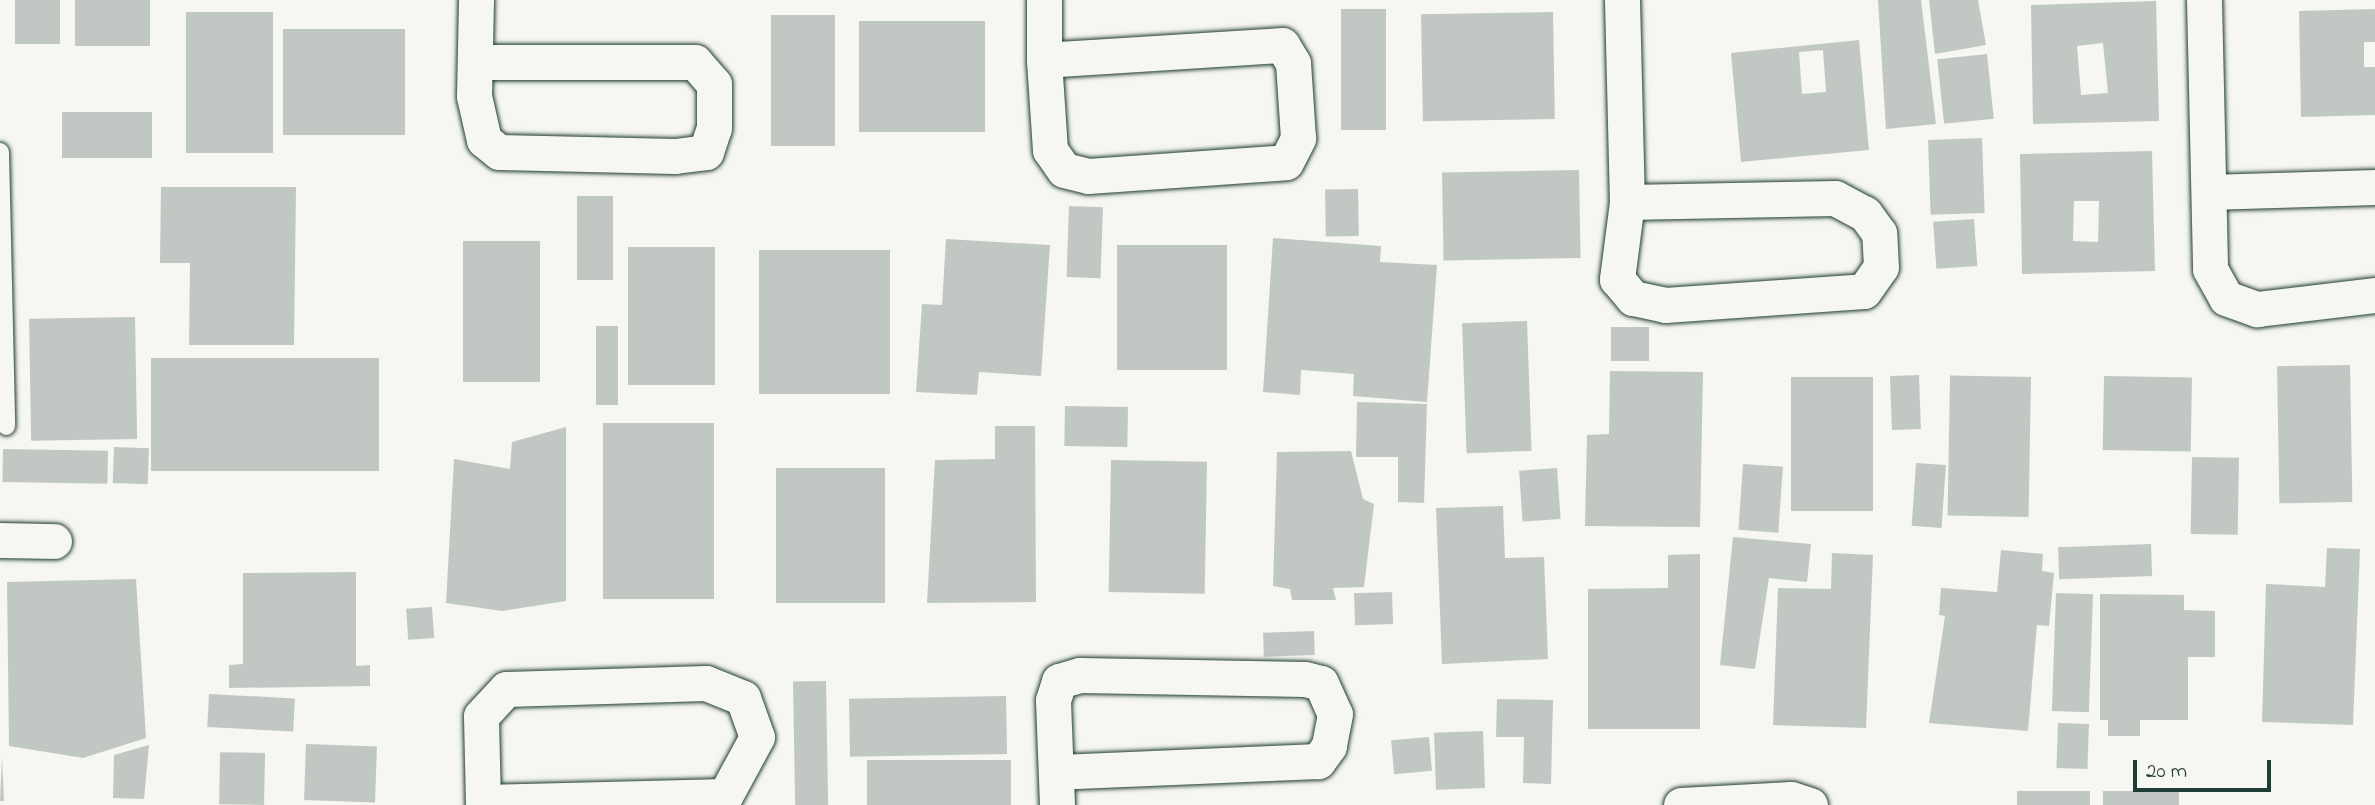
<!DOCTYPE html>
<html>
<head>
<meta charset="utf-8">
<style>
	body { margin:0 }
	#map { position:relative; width:2375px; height:805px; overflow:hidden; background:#f6f6f2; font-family:"Indie Flower",sans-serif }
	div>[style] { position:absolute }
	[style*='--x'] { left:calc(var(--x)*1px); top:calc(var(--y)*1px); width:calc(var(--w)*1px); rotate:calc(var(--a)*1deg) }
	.building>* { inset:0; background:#c1c8c3; transform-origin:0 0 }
	.roads { filter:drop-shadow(0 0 2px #1f3d34) drop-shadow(0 0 2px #1f3d34) }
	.lane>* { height:18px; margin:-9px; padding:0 9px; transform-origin:9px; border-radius:9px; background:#f6f6f2 }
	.street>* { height:35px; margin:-17.5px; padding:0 17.5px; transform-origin:17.5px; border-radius:17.5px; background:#f6f6f2 }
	span { translate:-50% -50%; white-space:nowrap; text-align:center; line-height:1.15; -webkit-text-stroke:5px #f6f6f2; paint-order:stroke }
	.scale { position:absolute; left:2133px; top:760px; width:138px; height:32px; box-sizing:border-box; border:4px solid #1f3d34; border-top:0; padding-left:9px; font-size:21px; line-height:24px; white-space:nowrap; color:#1f3d34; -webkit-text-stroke:5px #f6f6f2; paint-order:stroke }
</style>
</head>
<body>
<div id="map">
	<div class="building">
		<i style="left:15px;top:0;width:45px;height:44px"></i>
		<i style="left:75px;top:0;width:75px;height:46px"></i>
		<i style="clip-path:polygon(1878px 0,1921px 0,1936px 124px,1886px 129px)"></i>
		<i style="clip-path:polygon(1929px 0,1978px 0,1986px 45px,1935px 54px)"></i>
		<i style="clip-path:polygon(evenodd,2156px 1px,2159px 121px,2033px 124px,2031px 5px,2156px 1px,2103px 43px,2108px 93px,2081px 95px,2077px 46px,2103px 43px)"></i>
		<i style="left:1386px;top:9px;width:121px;height:45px;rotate:90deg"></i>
		<i style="clip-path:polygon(2375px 9px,2375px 42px,2364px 42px,2364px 67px,2375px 67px,2375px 115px,2301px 117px,2299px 11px)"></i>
		<i style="left:273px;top:12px;width:141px;height:87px;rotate:90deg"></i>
		<i style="left:1553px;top:12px;width:107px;height:132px;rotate:89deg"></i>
		<i style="left:835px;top:15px;width:131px;height:64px;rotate:90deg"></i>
		<i style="left:985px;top:21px;width:111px;height:126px;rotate:90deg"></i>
		<i style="left:405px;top:29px;width:106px;height:122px;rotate:90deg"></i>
		<i style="clip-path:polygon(evenodd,1859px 40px,1869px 150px,1741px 162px,1731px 53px,1859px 40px,1823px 50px,1826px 92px,1802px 94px,1799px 52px,1823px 50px)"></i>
		<i style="left:1987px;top:54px;width:65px;height:50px;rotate:84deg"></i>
		<i style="left:62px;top:112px;width:90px;height:46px"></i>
		<i style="left:1982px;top:138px;width:75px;height:54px;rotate:88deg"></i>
		<i style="clip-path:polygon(evenodd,2152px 151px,2155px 271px,2022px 274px,2020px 154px,2152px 151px,2074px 201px,2099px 201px,2098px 242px,2073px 241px,2074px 201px)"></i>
		<i style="left:1579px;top:170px;width:88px;height:137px;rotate:89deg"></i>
		<i style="clip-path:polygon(161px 187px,296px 187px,294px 345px,189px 345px,190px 263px,160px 263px)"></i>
		<i style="left:1358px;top:189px;width:47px;height:33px;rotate:89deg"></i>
		<i style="left:577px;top:196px;width:36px;height:84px"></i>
		<i style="left:1069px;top:206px;width:34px;height:71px;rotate:2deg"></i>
		<i style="left:1974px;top:219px;width:47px;height:41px;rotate:86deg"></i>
		<i style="clip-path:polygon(1273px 238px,1381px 246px,1380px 262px,1437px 265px,1427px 402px,1353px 396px,1354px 374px,1301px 370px,1300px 395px,1263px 392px)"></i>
		<i style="clip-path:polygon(946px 239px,1050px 245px,1041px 376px,979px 372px,977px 395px,916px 392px,922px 304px,942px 305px)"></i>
		<i style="left:540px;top:241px;width:141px;height:77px;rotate:90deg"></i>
		<i style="left:1227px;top:245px;width:125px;height:110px;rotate:90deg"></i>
		<i style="left:715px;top:247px;width:138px;height:87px;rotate:90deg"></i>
		<i style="left:890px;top:250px;width:144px;height:131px;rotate:90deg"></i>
		<i style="left:135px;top:317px;width:122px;height:106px;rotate:89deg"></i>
		<i style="left:1527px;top:321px;width:130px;height:65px;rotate:88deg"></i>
		<i style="left:618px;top:326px;width:79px;height:22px;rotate:90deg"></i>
		<i style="left:1611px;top:327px;width:38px;height:34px"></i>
		<i style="left:151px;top:358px;width:228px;height:113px"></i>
		<i style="left:2350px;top:365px;width:137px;height:73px;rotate:89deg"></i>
		<i style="clip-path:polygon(1610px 371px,1703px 372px,1700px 527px,1585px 526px,1587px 435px,1609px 434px)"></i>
		<i style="left:1919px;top:375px;width:54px;height:29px;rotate:88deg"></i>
		<i style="left:2104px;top:376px;width:88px;height:74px;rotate:1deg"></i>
		<i style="left:1873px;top:377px;width:134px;height:82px;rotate:90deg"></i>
		<i style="left:2031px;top:377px;width:140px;height:81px;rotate:91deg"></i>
		<i style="clip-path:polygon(1357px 402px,1427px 404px,1424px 503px,1398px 502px,1398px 457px,1356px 457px)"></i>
		<i style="left:1065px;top:406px;width:63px;height:40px;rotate:1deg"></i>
		<i style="left:714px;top:423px;width:176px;height:111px;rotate:90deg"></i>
		<i style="clip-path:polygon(995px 426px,1035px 426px,1036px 602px,927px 603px,935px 460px,995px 459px)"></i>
		<i style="clip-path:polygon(566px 427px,566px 601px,502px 611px,446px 603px,454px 459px,510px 469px,512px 442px)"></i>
		<i style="left:114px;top:447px;width:35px;height:36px;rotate:2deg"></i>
		<i style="left:3px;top:449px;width:105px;height:33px;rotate:1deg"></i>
		<i style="clip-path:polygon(1351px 451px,1363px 499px,1374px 504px,1364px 587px,1333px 588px,1336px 600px,1292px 600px,1290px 589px,1273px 586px,1277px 452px)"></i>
		<i style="left:2192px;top:457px;width:47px;height:77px;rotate:1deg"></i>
		<i style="left:1111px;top:460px;width:96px;height:132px;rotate:1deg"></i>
		<i style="left:1916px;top:463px;width:30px;height:63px;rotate:4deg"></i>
		<i style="left:1743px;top:464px;width:40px;height:66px;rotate:4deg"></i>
		<i style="left:776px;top:468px;width:109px;height:135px"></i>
		<i style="left:1557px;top:468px;width:51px;height:38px;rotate:86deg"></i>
		<i style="clip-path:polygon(1503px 506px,1505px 558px,1544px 557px,1548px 659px,1442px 664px,1436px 508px)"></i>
		<i style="clip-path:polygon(1733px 537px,1811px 544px,1807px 582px,1769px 578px,1755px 669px,1720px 665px)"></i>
		<i style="left:2151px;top:544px;width:32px;height:93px;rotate:88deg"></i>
		<i style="clip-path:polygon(2327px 548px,2360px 549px,2353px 725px,2262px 722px,2266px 584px,2325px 587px)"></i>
		<i style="clip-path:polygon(2001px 550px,2043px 554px,2042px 571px,2054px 573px,2049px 626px,2037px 625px,2028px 731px,1929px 723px,1945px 616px,1939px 615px,1941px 588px,1997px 592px)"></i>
		<i style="clip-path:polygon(1832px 553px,1873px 555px,1866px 728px,1773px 725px,1778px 588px,1831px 589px)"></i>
		<i style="clip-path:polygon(1700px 554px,1700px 729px,1588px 729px,1588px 589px,1668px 588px,1668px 555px)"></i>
		<i style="clip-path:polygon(356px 572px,356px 666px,370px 665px,370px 686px,229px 688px,229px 665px,243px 664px,243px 573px)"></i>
		<i style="clip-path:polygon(136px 579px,146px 738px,83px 758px,9px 746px,7px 582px)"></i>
		<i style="left:1392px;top:592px;width:32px;height:38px;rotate:88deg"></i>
		<i style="left:2056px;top:593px;width:37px;height:118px;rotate:2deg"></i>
		<i style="clip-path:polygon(2100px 594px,2184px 595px,2184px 610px,2215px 611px,2215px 657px,2188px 657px,2188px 720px,2140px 720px,2140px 736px,2108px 736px,2108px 720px,2100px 720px)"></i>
		<i style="left:432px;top:607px;width:31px;height:26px;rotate:86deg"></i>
		<i style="left:1314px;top:631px;width:24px;height:51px;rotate:88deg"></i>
		<i style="left:826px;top:681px;width:124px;height:33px;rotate:89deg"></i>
		<i style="left:209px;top:694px;width:86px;height:33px;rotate:3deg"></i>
		<i style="left:1006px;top:696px;width:58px;height:157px;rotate:89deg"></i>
		<i style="clip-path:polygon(1497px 699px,1553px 700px,1551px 784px,1523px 783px,1524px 737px,1496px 737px)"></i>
		<i style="left:2058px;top:723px;width:31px;height:45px;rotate:2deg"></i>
		<i style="left:1483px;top:731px;width:57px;height:49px;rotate:88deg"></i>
		<i style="left:1429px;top:737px;width:34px;height:38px;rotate:85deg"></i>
		<i style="left:306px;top:744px;width:71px;height:56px;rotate:2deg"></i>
		<i style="clip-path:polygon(149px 745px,144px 799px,113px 798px,114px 755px)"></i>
		<i style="left:265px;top:753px;width:52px;height:45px;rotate:91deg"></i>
		<i style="clip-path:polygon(2px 757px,4px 801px,0 801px)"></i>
		<i style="left:867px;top:760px;width:144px;height:45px"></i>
		<i style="left:2017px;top:791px;width:73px;height:14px"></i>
		<i style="left:2103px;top:791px;width:76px;height:14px"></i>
	</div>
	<div class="roads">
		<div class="lane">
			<i style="--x:0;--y:152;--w:274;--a:88.7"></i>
		</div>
		<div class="street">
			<i style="--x:476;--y:0;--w:96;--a:91.2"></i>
			<i style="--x:474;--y:96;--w:45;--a:77.2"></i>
			<i style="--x:484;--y:140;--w:19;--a:39"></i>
			<i style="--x:499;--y:152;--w:176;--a:1.3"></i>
			<i style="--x:675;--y:156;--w:31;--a:-7"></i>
			<i style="--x:706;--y:152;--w:25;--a:-72"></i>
			<i style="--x:714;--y:128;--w:44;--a:-90"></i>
			<i style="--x:714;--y:84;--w:29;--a:-131"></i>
			<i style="--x:695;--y:62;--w:218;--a:180"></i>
			<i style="--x:1044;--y:0;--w:60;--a:90"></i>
			<i style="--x:1044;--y:60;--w:90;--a:86.2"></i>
			<i style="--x:1050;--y:150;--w:24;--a:55"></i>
			<i style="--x:1064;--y:170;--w:25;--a:14"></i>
			<i style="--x:1088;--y:176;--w:198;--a:-4"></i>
			<i style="--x:1286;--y:162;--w:27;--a:-63"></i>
			<i style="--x:1298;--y:138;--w:75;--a:-93.8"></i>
			<i style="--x:1293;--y:63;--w:21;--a:-121"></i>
			<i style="--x:1282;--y:45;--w:238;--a:176.4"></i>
			<i style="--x:1622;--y:0;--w:202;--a:88.6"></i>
			<i style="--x:1627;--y:202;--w:78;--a:97.4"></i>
			<i style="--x:1617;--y:279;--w:25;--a:50"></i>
			<i style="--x:1633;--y:298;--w:33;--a:12"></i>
			<i style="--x:1665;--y:305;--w:199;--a:-4"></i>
			<i style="--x:1864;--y:291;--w:29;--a:-55"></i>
			<i style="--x:1881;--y:267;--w:34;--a:-93"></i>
			<i style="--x:1879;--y:233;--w:24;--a:-126"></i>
			<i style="--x:1865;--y:214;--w:34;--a:-152"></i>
			<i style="--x:1835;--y:198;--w:208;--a:178.9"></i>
			<i style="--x:2204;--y:0;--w:269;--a:88.7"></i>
			<i style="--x:2210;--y:269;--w:33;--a:61"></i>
			<i style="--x:2226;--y:298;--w:33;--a:20"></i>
			<i style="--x:2257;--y:309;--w:119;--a:-6.8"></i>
			<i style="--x:2209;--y:192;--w:166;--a:-1.7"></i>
			<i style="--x:0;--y:540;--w:54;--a:1.1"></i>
			<i style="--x:483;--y:805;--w:89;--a:-91.3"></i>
			<i style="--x:481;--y:716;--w:37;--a:-47"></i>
			<i style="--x:506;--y:689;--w:200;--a:-1.7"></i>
			<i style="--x:706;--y:683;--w:40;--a:22"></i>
			<i style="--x:743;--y:698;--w:41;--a:70.3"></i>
			<i style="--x:757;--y:737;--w:67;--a:118.5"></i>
			<i style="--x:725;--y:796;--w:242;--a:178.6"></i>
			<i style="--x:1057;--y:805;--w:105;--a:-92.2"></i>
			<i style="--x:1053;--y:700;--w:20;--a:-72"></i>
			<i style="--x:1059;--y:681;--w:22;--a:-16"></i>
			<i style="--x:1080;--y:675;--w:225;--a:1"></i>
			<i style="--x:1305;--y:679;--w:16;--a:14"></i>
			<i style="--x:1321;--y:683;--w:34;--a:66"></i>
			<i style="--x:1335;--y:714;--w:33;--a:101"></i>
			<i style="--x:1329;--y:746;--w:19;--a:126"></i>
			<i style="--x:1318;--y:761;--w:260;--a:177.6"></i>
			<i style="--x:1681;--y:805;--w:110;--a:-3.1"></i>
			<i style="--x:1791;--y:799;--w:20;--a:18"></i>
		</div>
	</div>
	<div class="scale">20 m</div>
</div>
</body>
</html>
